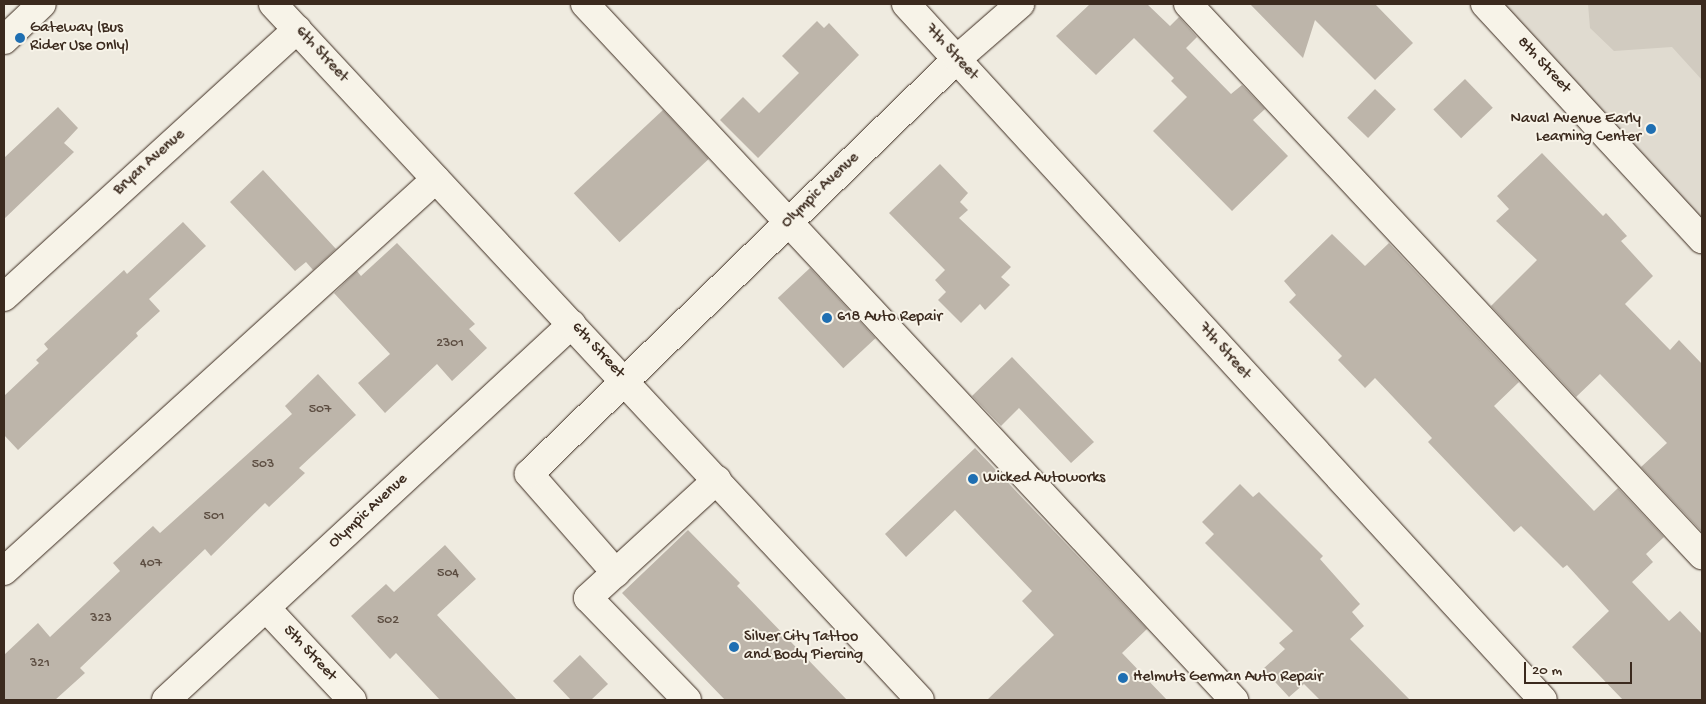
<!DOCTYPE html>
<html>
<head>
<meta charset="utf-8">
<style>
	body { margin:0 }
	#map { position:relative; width:1706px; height:704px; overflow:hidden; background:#efebe0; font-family:"Gochi Hand",sans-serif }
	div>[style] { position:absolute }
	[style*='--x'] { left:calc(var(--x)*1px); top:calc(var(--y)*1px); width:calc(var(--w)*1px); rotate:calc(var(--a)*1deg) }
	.built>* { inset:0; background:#e0dbd0 }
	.green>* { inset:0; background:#d1cbc0 }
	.building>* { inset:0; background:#bdb5aa; transform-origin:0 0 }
	.roads { filter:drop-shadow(0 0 1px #3b2a1e) drop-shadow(0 0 1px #3b2a1e) }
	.minor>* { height:28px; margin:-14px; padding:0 14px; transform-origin:14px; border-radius:14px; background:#f7f3e8 }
	.major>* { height:28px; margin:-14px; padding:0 14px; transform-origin:14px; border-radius:14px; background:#f7f3e8 }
	.dots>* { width:14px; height:14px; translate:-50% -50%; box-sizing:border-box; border:2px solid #f7f3e8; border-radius:50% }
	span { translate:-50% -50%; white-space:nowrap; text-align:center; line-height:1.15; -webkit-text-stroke:4px #f7f3e8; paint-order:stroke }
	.number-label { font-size:14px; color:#5c4d41 }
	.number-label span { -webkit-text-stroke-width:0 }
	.poi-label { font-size:16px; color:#3b2a1e }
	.left { translate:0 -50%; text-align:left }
	.right { translate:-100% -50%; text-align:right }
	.street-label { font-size:16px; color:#3b2a1e }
	.frame { position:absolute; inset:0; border:5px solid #3b2a1e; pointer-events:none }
	.scale { position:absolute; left:1524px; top:662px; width:108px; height:22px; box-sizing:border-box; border:2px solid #3b2a1e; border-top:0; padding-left:6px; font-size:15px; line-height:18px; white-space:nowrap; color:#3b2a1e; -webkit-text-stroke:4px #f7f3e8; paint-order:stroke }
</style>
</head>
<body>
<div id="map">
	<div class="built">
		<i style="clip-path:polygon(1485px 4px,1702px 4px,1702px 239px)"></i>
	</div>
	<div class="green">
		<i style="clip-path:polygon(1588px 4px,1702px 4px,1702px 80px,1672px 47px,1614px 51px,1590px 28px)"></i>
	</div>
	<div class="building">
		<i style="clip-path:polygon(1090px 4px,1147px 4px,1170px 26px,1179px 17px,1197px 37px,1186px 48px,1231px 94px,1242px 85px,1265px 109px,1253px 120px,1288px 156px,1232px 211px,1153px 131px,1187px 97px,1171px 81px,1174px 78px,1134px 38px,1096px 75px,1056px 36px)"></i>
		<i style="clip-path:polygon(1250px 4px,1375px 4px,1413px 43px,1375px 80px,1315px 20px,1303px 58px)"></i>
		<i style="clip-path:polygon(817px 21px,824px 28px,829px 23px,859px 55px,758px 158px,720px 120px,743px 97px,759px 113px,799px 73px,782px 56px)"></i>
		<i style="left:1465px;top:79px;width:40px;height:44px;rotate:46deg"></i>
		<i style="left:1375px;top:89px;width:29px;height:40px;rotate:44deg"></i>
		<i style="clip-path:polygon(58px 107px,78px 128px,64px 143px,74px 152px,4px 219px,4px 158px)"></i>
		<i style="left:663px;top:110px;width:67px;height:122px;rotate:47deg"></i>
		<i style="clip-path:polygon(1542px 153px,1603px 216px,1606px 213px,1627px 236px,1621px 241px,1653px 276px,1625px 304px,1670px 350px,1679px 340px,1702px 364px,1702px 532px,1641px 467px,1667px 443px,1600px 374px,1576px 397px,1491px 306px,1537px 260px,1496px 221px,1509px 209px,1497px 196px)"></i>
		<i style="clip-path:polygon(940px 164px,968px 193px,960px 202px,968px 210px,959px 218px,1011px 267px,1001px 277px,1010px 285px,985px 310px,980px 304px,961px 323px,938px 300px,946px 292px,935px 280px,945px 270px,889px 213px)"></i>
		<i style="clip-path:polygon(263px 170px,336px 249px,313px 270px,306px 262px,295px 271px,230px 202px)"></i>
		<i style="clip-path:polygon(183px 222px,206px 246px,149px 299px,160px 311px,136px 333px,138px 336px,18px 450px,4px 435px,4px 396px,39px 363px,36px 360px,48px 349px,44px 344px,124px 270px,127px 274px)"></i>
		<i style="clip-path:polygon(1332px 234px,1365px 266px,1389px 243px,1519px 382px,1494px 406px,1594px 511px,1618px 488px,1664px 537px,1646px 554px,1653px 562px,1632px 582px,1669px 621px,1680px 611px,1702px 634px,1702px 700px,1623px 700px,1572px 647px,1609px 611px,1567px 565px,1563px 568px,1521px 526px,1514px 532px,1428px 442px,1432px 438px,1375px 378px,1365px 388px,1338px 360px,1342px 356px,1289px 302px,1296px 295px,1284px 281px)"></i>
		<i style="clip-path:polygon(397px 243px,475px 324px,469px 329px,487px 348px,452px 381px,437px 364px,385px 413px,358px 383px,390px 354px,334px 293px,357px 271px,361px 276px)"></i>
		<i style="left:810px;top:268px;width:96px;height:44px;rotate:47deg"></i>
		<i style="clip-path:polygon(1012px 357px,1094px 442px,1071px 463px,1019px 408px,1001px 426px,972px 396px)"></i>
		<i style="clip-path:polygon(318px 374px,356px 415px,299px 468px,305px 473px,269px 507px,265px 503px,211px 556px,205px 549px,80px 668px,85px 673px,55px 700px,4px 700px,4px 655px,38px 623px,50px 637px,120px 571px,113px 563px,153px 526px,160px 533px,292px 414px,285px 406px)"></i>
		<i style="clip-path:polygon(975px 448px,1147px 629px,1122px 653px,1167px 700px,987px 700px,1054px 635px,1022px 601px,1032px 591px,955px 510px,906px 557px,885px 534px)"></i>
		<i style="clip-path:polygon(1240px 484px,1253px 497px,1259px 492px,1323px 556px,1320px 559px,1360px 604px,1352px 612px,1364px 626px,1350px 639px,1410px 700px,1320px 700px,1304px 684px,1289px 697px,1263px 669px,1285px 649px,1279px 643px,1293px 631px,1205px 543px,1214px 534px,1202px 522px)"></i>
		<i style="clip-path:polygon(688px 530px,740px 583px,737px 586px,847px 700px,725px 700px,622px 593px)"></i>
		<i style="clip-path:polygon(445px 545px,476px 579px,437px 615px,517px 700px,440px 700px,396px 653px,390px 659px,351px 616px,386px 584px,394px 592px)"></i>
		<i style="clip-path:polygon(580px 655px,608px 684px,591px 700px,571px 700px,553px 681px)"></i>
	</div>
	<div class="roads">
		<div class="minor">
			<i style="--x:585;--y:4;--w:952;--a:47"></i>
			<i style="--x:906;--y:4;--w:943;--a:47.53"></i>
			<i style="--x:1188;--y:4;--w:754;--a:46.99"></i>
			<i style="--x:1485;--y:4;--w:320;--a:47.3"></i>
			<i style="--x:4;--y:40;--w:52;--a:-43.5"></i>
			<i style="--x:4;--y:297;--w:397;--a:-42.4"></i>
			<i style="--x:4;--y:571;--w:583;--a:-42.22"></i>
			<i style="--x:616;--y:573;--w:132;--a:-131.3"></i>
			<i style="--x:529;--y:474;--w:596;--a:-44.12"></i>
			<i style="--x:957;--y:59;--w:84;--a:-41.1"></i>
			<i style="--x:266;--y:608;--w:126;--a:46.9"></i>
			<i style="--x:166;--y:700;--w:553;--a:-42.8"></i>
			<i style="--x:687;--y:700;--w:142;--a:-134.1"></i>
			<i style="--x:588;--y:598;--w:175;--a:-42.5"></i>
		</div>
		<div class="major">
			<i style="--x:273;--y:4;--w:950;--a:47.09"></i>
		</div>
	</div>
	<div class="dots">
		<i style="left:20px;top:38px;background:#1f6fb2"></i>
		<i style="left:1651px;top:129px;background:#1f6fb2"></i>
		<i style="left:827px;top:318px;background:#1f6fb2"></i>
		<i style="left:973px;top:479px;background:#1f6fb2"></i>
		<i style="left:734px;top:647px;background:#1f6fb2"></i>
		<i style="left:1123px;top:678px;background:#1f6fb2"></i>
	</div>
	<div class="number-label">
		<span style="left:450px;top:344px">2301</span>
		<span style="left:320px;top:410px">507</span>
		<span style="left:263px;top:465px">503</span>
		<span style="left:214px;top:517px">501</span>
		<span style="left:151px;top:564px">407</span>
		<span style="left:448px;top:574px">504</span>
		<span style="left:101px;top:619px">323</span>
		<span style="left:388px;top:621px">502</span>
		<span style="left:40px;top:664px">321</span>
	</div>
	<div class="poi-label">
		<span class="left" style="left:30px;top:38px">Gateway (Bus<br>Rider Use Only)</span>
		<span class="right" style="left:1641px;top:129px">Naval Avenue Early<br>Learning Center</span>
		<span class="left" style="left:837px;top:318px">618 Auto Repair</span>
		<span class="left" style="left:983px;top:479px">Wicked Autoworks</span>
		<span class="left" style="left:744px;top:647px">Silver City Tattoo<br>and Body Piercing</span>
		<span class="left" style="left:1133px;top:678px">Helmuts German Auto Repair</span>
	</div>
	<div class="street-label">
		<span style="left:951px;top:53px;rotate:47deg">7th Street</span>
		<span style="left:321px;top:55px;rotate:47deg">6th Street</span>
		<span style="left:1543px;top:66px;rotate:47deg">8th Street</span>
		<span style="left:150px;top:163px;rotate:-42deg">Bryan Avenue</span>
		<span style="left:821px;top:191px;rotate:-44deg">Olympic Avenue</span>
		<span style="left:597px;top:351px;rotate:47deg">6th Street</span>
		<span style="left:1224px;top:352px;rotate:48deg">7th Street</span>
		<span style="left:369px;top:512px;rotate:-43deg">Olympic Avenue</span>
		<span style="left:309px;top:654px;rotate:47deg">5th Street</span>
	</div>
	<div class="frame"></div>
	<div class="scale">20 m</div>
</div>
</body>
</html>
